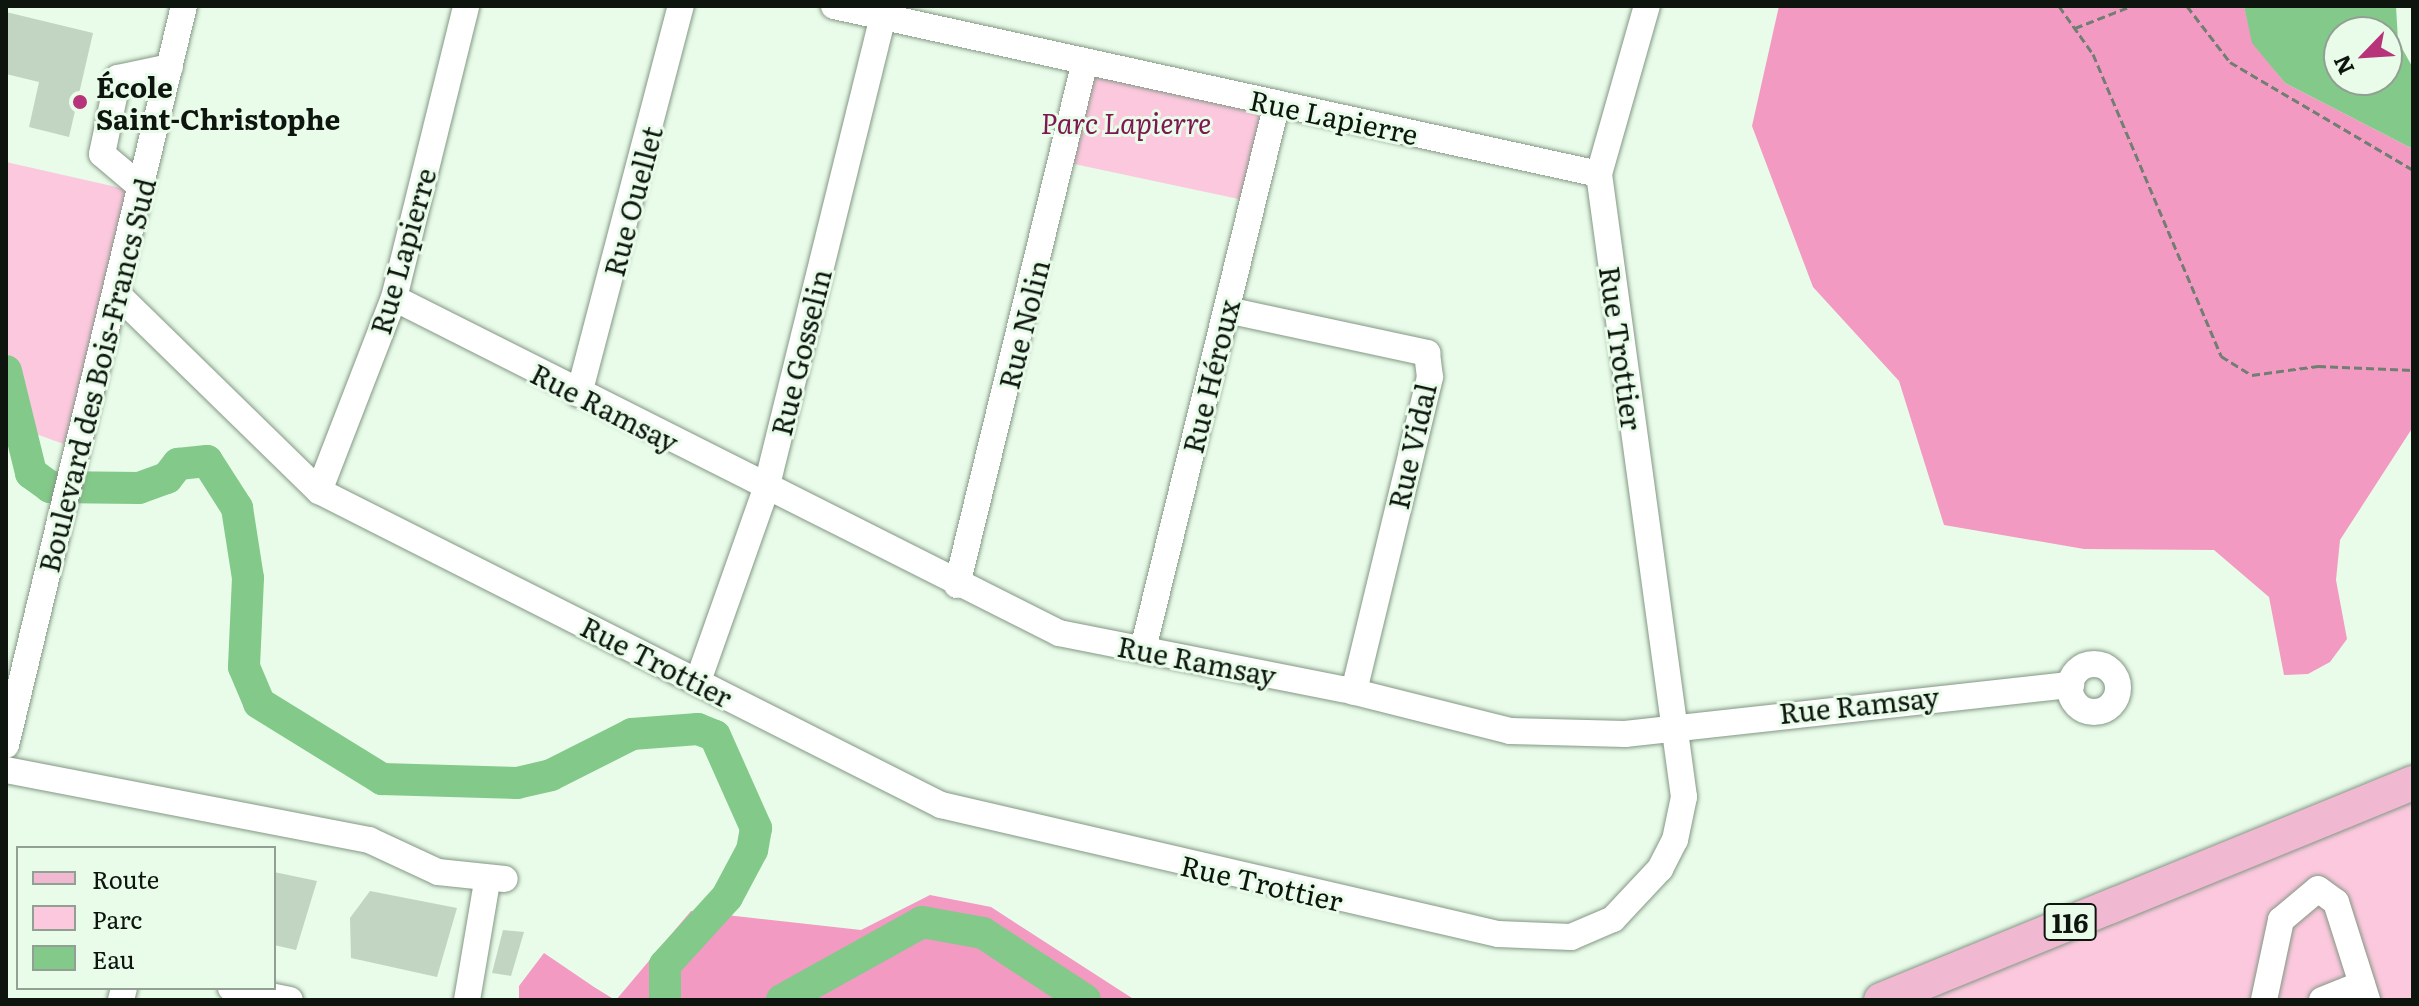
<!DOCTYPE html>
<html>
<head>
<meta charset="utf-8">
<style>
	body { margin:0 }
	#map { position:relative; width:2419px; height:1006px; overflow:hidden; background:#e8fce9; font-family:Literata,serif }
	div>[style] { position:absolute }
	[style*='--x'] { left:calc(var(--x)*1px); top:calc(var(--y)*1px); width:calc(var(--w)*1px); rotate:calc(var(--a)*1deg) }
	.green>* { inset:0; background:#fcc8de; transform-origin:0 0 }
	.forest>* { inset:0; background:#f29ac2 }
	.water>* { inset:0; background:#83c989 }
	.river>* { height:32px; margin:-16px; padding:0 16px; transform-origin:16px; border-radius:16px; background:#83c989 }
	.building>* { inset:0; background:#c1d5c2 }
	.path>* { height:3px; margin-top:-1.5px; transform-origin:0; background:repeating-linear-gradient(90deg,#717e72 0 8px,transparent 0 12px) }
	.roads { filter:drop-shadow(0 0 2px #849785) drop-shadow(0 0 2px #849785) }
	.minor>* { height:26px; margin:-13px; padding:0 13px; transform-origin:13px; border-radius:13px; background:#fff }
	.minor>.ring { margin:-13px; padding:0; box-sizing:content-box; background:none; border:26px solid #fff; border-radius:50% }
	.major>* { height:34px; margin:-17px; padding:0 17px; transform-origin:17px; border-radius:17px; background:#f1b8d2 }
	.dots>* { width:22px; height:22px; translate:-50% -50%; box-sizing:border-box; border:4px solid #e8fce9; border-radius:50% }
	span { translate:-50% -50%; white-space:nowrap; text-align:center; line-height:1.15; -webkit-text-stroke:6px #e8fce9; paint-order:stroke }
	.shield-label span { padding:2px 6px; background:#e8fce9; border:2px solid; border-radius:6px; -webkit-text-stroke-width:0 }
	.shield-label { font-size:26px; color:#0e150f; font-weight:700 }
	.poi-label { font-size:28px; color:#0e150f; font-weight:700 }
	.left { translate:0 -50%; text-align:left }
	.street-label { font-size:28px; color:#0e150f }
	.park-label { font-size:28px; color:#7d1851; font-style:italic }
	.frame { position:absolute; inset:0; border:8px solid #0e150f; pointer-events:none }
	.legend { position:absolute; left:16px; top:846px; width:260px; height:144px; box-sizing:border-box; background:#e8fce9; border:2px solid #91a092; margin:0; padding:10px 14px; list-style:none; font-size:24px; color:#0e150f }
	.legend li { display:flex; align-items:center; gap:16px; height:40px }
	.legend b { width:40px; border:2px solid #91a092 }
	.north { position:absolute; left:2323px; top:16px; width:80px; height:80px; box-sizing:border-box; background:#e8fce9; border:2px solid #91a092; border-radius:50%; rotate:245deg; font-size:22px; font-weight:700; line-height:32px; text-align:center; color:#0e150f }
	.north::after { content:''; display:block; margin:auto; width:28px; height:36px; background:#b7347b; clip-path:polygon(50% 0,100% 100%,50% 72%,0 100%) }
</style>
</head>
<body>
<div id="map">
	<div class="green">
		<i style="left:1085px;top:61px;width:197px;height:103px;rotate:12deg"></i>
		<i style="clip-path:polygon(6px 162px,134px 191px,72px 447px,36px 434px,6px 348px)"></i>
		<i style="clip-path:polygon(2413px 801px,2413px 1000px,1917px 1000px)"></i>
	</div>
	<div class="forest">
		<i style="clip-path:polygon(1779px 6px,2244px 6px,2253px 43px,2285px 83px,2413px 149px,2413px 427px,2340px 540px,2336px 580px,2347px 639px,2330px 662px,2308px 674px,2284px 675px,2269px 597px,2214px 550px,2084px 549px,1944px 525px,1899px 381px,1813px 287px,1752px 126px)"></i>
		<i style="clip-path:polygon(930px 895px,991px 907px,1135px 1000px,616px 1000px,691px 911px,861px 930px)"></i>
		<i style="clip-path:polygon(544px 953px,594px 987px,615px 1000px,519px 1000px,519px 986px)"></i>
	</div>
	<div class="water">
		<i style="clip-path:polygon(evenodd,2244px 6px,2396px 6px,2398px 41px,2413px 68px,2413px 149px,2285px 83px,2252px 43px,2244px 6px,2339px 32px,2387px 32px,2387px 80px,2339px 80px,2339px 32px)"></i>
	</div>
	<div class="river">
		<i style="--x:6;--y:371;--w:105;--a:76.2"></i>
		<i style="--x:31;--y:473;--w:24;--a:36"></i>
		<i style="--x:50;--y:487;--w:89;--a:0.6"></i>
		<i style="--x:139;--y:488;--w:30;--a:-20"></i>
		<i style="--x:167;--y:478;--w:18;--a:-52"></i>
		<i style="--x:178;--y:464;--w:29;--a:-6"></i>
		<i style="--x:207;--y:461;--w:56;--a:57.4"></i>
		<i style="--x:237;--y:508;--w:71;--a:81.1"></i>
		<i style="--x:248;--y:578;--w:89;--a:92.6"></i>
		<i style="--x:244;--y:667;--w:39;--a:67"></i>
		<i style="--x:259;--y:703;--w:145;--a:31.7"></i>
		<i style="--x:382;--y:779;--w:135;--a:1.7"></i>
		<i style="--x:517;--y:783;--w:35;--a:-13"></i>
		<i style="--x:551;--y:775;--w:91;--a:-26.8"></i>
		<i style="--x:632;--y:734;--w:66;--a:-4.3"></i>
		<i style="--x:698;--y:729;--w:18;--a:22"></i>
		<i style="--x:715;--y:736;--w:101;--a:66"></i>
		<i style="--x:756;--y:828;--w:22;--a:100"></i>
		<i style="--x:752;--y:850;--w:53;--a:118"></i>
		<i style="--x:727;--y:897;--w:92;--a:132.4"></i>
		<i style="--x:665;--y:965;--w:35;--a:90"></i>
		<i style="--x:782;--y:1000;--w:160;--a:-29.1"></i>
		<i style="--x:922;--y:922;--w:62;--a:10.2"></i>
		<i style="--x:983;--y:933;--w:122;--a:33.3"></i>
	</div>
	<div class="building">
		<i style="clip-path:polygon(6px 12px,93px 33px,69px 137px,29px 127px,39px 82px,6px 74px)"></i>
		<i style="clip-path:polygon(274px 872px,317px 881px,296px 950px,274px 945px)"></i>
		<i style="clip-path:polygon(370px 891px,457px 908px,437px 977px,351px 958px,350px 918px)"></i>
		<i style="clip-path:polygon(503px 930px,524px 932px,511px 976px,492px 973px)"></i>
	</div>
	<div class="path">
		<i style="--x:2059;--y:6;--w:59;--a:54.7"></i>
		<i style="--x:2093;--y:54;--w:328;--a:67"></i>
		<i style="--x:2221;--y:356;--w:36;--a:32"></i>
		<i style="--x:2252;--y:375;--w:67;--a:-7.8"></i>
		<i style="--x:2318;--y:366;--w:95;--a:2.4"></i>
		<i style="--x:2187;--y:6;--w:71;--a:52.5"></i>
		<i style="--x:2230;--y:62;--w:212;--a:30.5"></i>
		<i style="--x:2075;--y:28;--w:60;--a:-21.4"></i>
	</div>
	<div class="roads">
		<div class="minor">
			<i style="--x:834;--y:6;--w:783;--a:12.39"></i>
			<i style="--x:141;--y:187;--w:51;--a:-139.8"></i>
			<i style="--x:102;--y:154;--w:78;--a:-78.1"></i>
			<i style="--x:118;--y:78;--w:53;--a:-11.9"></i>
			<i style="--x:116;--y:293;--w:284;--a:44.3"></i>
			<i style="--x:319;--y:491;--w:697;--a:26.79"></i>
			<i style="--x:941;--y:805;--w:572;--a:13.04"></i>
			<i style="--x:1498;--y:934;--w:73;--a:2.4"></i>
			<i style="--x:1571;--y:937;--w:46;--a:-23.2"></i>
			<i style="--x:1613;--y:919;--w:69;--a:-46.8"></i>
			<i style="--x:1660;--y:869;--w:33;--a:-63"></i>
			<i style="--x:1675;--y:840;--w:44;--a:-78.2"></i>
			<i style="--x:1684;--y:797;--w:629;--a:-97.77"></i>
			<i style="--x:1599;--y:174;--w:175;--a:-74.1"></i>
			<i style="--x:394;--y:298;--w:745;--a:26.74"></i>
			<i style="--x:1059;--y:633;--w:289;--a:11.2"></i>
			<i style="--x:1343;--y:689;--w:172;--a:14.1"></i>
			<i style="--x:1510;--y:731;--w:115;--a:1.5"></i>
			<i style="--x:1625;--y:734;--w:449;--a:-6.3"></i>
			<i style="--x:1227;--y:310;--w:205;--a:12.1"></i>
			<i style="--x:1427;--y:353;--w:24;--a:83"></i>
			<i style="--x:1430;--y:377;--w:324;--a:103.6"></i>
			<i style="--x:579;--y:394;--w:401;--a:-75.3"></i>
			<i style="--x:319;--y:491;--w:207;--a:-68.8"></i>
			<i style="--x:394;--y:298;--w:301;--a:-76.1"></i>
			<i style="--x:957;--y:585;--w:539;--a:-76.27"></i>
			<i style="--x:1143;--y:649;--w:562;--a:-76.21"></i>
			<i class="ring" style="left:2070px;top:664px;width:22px;height:22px"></i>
			<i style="--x:698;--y:681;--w:204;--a:-70.5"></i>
			<i style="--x:766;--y:489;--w:486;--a:-76.1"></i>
			<i style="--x:6;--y:745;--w:760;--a:-76.46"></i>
			<i style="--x:6;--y:770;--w:370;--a:10.9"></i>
			<i style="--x:369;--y:840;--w:76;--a:24.9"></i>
			<i style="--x:438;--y:872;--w:67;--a:6"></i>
			<i style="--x:231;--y:988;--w:60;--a:11.5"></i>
			<i style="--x:121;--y:1000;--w:12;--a:-76"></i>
			<i style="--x:467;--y:1000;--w:120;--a:-80.4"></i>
			<i style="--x:2264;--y:1000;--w:82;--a:-78"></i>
			<i style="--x:2281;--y:920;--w:48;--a:-40"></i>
			<i style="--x:2318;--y:889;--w:22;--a:36"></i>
			<i style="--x:2336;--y:902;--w:103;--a:72.4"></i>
			<i style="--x:2322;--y:1000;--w:43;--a:-21.8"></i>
		</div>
		<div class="major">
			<i style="--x:1881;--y:1000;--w:575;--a:-22.19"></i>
		</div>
	</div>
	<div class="dots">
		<i style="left:80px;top:102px;background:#b7347b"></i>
	</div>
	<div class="shield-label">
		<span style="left:2070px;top:922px">116</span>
	</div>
	<div class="poi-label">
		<span class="left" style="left:96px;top:102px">École<br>Saint-Christophe</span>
	</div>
	<div class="street-label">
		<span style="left:1334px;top:116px;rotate:12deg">Rue Lapierre</span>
		<span style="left:632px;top:201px;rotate:-75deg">Rue Ouellet</span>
		<span style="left:402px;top:251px;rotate:-74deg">Rue Lapierre</span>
		<span style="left:1023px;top:324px;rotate:-76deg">Rue Nolin</span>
		<span style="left:1622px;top:348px;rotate:82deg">Rue Trottier</span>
		<span style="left:800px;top:352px;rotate:-76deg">Rue Gosselin</span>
		<span style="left:96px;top:375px;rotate:-76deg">Boulevard des Bois-Francs Sud</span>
		<span style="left:1210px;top:376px;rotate:-76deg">Rue Héroux</span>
		<span style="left:605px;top:407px;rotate:27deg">Rue Ramsay</span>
		<span style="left:1411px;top:446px;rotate:-77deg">Rue Vidal</span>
		<span style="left:1197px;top:660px;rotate:11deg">Rue Ramsay</span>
		<span style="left:657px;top:661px;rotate:27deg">Rue Trottier</span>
		<span style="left:1859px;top:704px;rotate:-6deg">Rue Ramsay</span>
		<span style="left:1262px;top:882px;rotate:13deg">Rue Trottier</span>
	</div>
	<div class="park-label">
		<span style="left:1126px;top:122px">Parc Lapierre</span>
	</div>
	<div class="frame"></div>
	<ul class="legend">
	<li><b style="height:10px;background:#f1b8d2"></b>Route</li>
	<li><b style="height:22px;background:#fcc8de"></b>Parc</li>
	<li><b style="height:22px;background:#83c989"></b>Eau</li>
	</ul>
	<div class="north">N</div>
</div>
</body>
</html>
